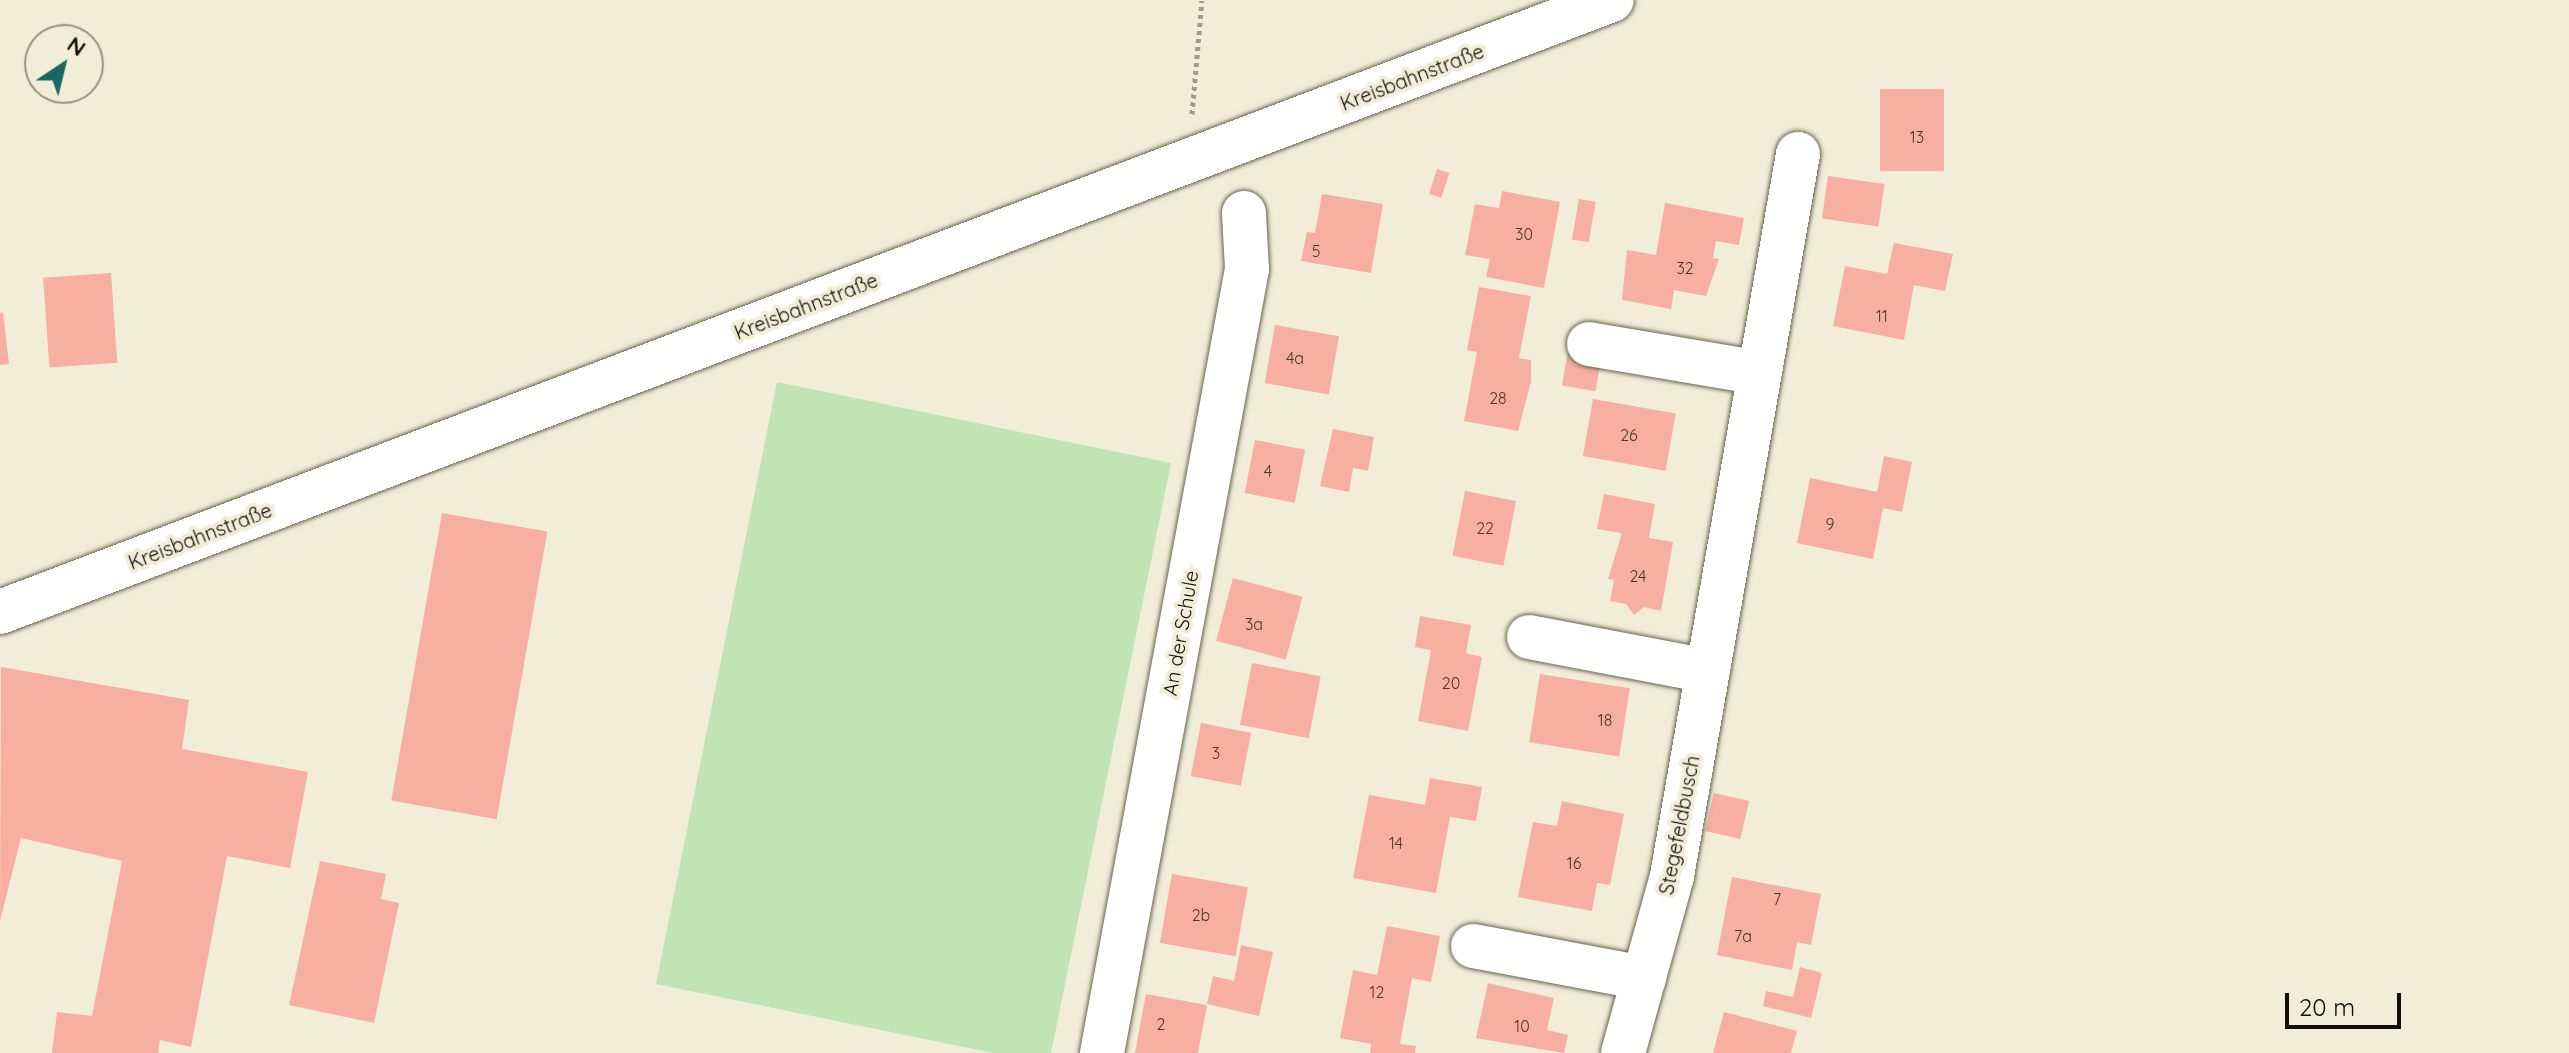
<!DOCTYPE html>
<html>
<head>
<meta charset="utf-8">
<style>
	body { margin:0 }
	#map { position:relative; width:2569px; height:1053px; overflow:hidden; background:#f1edd8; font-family:Quicksand,sans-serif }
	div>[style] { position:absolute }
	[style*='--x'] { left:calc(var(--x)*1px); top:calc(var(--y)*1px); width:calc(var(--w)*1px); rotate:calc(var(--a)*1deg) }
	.green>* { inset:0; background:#c1e4b4 }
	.building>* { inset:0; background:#f6afa1; transform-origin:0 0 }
	.path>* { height:5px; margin-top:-2.5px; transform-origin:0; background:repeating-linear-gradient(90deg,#9f9c8c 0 4px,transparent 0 8px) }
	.roads { filter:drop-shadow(0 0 2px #676451) drop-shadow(0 0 2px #676451) }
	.minor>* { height:44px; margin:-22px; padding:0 22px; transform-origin:22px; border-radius:22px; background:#fff }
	span { translate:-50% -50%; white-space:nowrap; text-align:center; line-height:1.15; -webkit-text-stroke:8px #f1edd8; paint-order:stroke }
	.number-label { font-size:16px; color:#4a372e }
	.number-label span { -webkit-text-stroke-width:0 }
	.street-label { font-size:20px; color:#110f08 }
	.north { position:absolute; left:24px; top:24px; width:80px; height:80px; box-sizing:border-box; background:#f1edd8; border:2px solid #979485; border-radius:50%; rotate:35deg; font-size:22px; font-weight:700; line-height:32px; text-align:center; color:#110f08 }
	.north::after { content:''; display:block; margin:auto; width:28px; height:36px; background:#1a6660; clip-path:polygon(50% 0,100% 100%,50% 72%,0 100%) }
	.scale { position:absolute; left:2285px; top:993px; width:116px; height:36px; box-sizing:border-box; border:4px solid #110f08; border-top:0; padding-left:10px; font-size:24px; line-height:28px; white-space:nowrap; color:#110f08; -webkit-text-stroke:6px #f1edd8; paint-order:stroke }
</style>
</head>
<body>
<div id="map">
	<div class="green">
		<i style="clip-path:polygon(777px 382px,1171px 463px,1051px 1053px,993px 1053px,656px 984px)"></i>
	</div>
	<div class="building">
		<i style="left:1880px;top:89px;width:64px;height:82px"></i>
		<i style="left:1437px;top:169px;width:13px;height:26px;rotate:18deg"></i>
		<i style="left:1828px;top:176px;width:57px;height:43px;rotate:8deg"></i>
		<i style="clip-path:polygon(1502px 191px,1560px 202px,1544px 288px,1486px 277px,1490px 259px,1465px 255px,1475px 204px,1499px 208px)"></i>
		<i style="clip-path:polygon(1322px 194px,1383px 204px,1371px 273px,1301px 261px,1307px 232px,1315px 233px)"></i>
		<i style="left:1579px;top:199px;width:17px;height:41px;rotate:10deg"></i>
		<i style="clip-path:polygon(1665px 203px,1744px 218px,1739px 245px,1716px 241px,1713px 258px,1719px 259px,1706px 296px,1674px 290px,1671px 309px,1622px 300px,1627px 250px,1656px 255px)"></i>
		<i style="clip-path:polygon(1894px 243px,1953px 254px,1945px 291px,1914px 285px,1904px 340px,1833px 326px,1845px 266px,1887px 274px)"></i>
		<i style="left:111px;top:273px;width:90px;height:68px;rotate:86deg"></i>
		<i style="clip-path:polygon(1479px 287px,1531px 296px,1519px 358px,1531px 360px,1531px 382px,1518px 431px,1464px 421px,1477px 352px,1467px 350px)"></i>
		<i style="clip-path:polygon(3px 312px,9px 364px,0 365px,0 313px)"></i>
		<i style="left:1275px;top:325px;width:65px;height:59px;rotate:10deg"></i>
		<i style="left:1568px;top:351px;width:34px;height:35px;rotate:10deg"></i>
		<i style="left:1593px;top:399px;width:84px;height:58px;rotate:10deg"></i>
		<i style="clip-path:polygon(1333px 429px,1374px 437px,1368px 471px,1353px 468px,1349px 492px,1320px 486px)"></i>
		<i style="left:1255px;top:440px;width:51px;height:54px;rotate:11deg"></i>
		<i style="clip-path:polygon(1884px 456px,1912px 462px,1902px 512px,1883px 508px,1873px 559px,1797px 543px,1810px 478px,1877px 492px)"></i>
		<i style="left:1465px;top:491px;width:52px;height:66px;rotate:11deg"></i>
		<i style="clip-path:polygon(1604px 494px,1655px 504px,1649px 538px,1673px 542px,1661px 611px,1644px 607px,1634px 615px,1626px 604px,1610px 601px,1614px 580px,1608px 579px,1622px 533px,1597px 529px)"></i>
		<i style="left:442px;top:513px;width:107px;height:292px;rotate:10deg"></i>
		<i style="left:1233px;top:578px;width:72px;height:65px;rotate:15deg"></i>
		<i style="clip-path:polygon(1420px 616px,1471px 625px,1466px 653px,1482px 657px,1468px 731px,1418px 721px,1431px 650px,1415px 647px)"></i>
		<i style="left:1252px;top:663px;width:70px;height:63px;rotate:11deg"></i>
		<i style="clip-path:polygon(1px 667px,189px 700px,182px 749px,308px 772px,290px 868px,227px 856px,191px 1047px,160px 1040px,158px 1053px,52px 1053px,57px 1012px,92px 1016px,122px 861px,21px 838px,0 921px)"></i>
		<i style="left:1540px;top:674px;width:91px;height:69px;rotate:9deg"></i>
		<i style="left:1201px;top:723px;width:51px;height:54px;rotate:11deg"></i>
		<i style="clip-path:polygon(1430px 778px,1482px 787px,1476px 821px,1450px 817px,1436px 893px,1353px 878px,1369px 795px,1425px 805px)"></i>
		<i style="left:1714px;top:793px;width:36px;height:39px;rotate:13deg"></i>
		<i style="clip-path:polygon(1562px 801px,1624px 814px,1610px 885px,1597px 883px,1592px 911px,1518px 897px,1533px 822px,1557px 826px)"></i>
		<i style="clip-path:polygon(320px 861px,386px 874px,381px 899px,399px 903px,374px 1023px,289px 1005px)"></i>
		<i style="left:1172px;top:874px;width:77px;height:70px;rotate:10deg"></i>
		<i style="clip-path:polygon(1732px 877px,1821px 894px,1811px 945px,1797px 942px,1792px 970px,1717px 955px)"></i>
		<i style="clip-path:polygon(1387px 926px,1440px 936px,1431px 982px,1412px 978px,1400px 1044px,1416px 1046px,1415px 1053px,1370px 1053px,1371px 1044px,1340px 1038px,1353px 970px,1377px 975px)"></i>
		<i style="clip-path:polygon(1241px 945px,1273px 952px,1259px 1016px,1207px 1004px,1213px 976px,1234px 981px)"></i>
		<i style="clip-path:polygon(1800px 967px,1822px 973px,1811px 1018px,1763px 1006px,1766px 991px,1793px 997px)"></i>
		<i style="clip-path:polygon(1488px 983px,1554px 998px,1547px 1030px,1568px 1035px,1564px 1053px,1476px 1038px)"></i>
		<i style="clip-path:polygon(1146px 994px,1207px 1005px,1198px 1053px,1135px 1053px)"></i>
		<i style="clip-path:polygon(1724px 1012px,1797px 1031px,1791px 1053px,1713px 1053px)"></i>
	</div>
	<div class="path">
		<i style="--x:1192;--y:114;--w:114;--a:-85"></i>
	</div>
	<div class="roads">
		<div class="minor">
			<i style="--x:1589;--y:344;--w:173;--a:9.6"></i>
			<i style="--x:0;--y:612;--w:1724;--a:-20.79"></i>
			<i style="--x:1529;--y:637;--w:182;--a:10.8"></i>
			<i style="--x:1473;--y:946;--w:174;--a:10.6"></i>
			<i style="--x:1102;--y:1053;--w:797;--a:-79.52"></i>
			<i style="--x:1247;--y:269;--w:56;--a:-93.1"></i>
			<i style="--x:1623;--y:1053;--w:184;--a:-74.5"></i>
			<i style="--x:1672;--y:876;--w:733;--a:-80.1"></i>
		</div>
	</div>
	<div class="number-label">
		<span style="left:1917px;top:137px">13</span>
		<span style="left:1524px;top:234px">30</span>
		<span style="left:1316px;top:251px">5</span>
		<span style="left:1685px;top:268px">32</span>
		<span style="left:1882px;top:316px">11</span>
		<span style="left:1295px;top:358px">4a</span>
		<span style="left:1498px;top:398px">28</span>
		<span style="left:1629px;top:435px">26</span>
		<span style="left:1268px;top:471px">4</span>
		<span style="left:1830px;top:524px">9</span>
		<span style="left:1485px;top:528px">22</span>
		<span style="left:1638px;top:576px">24</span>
		<span style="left:1254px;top:624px">3a</span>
		<span style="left:1451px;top:683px">20</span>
		<span style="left:1605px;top:720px">18</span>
		<span style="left:1216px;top:753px">3</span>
		<span style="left:1396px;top:843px">14</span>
		<span style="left:1574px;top:863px">16</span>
		<span style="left:1777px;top:899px">7</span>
		<span style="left:1201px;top:915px">2b</span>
		<span style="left:1743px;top:936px">7a</span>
		<span style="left:1377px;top:992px">12</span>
		<span style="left:1161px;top:1024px">2</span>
		<span style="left:1522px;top:1026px">10</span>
	</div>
	<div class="street-label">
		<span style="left:1412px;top:77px;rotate:-21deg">Kreisbahnstraße</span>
		<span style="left:806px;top:306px;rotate:-21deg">Kreisbahnstraße</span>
		<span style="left:200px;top:536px;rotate:-21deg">Kreisbahnstraße</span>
		<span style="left:1180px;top:633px;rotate:-80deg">An der Schule</span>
		<span style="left:1679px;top:825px;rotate:-79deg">Stegefeldbusch</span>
	</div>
	<div class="north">N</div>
	<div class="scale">20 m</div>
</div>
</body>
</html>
